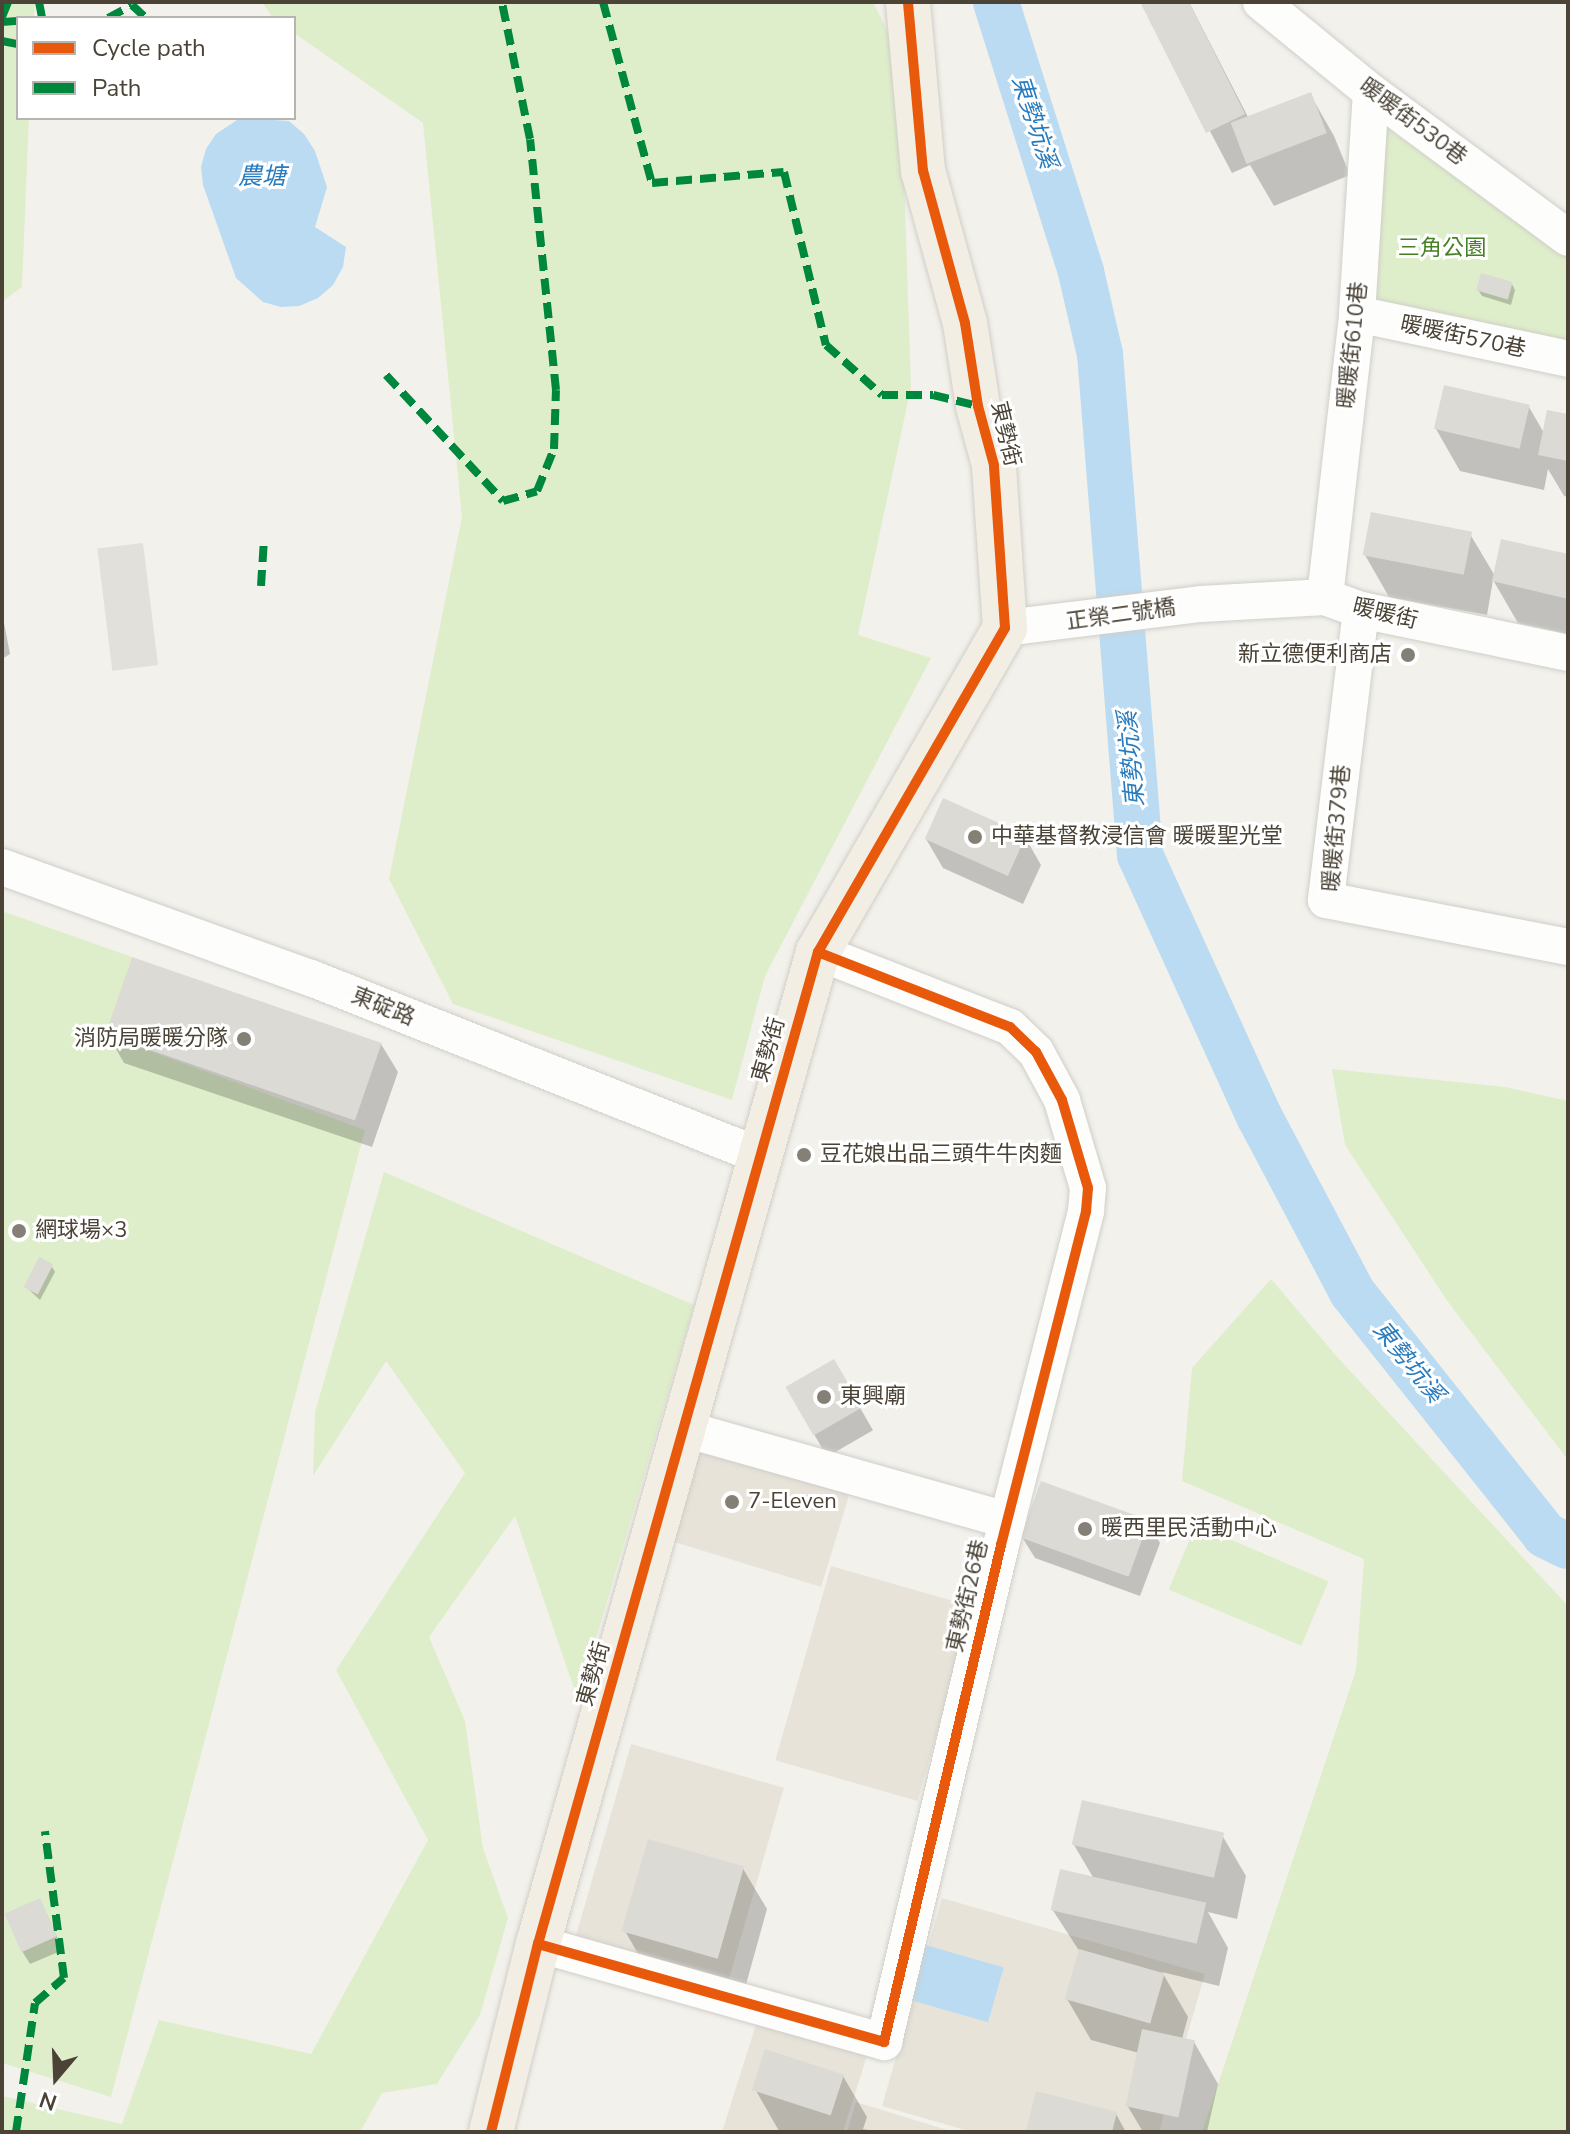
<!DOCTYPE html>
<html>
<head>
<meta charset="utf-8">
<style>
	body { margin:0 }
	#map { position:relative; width:1570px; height:2134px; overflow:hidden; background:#f2f1ec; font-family:"Nunito Sans","Noto Sans TC",sans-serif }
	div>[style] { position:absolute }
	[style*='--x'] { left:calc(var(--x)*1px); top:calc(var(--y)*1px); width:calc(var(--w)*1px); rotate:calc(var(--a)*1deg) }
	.residential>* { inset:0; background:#e7e3d9; transform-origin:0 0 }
	.green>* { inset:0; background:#dfeeca; transform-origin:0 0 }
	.parking>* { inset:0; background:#e2e0db; transform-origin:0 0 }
	.water>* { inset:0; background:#badbf2; transform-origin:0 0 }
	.shadow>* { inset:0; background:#0003; transform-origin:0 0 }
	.river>* { height:46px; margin:-23px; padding:0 23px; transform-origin:23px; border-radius:23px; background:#badbf2 }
	.building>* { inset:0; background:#dcdad4; transform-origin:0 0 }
	.roads { filter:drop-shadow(0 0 2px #d0cec9) drop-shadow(0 0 2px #d0cec9) }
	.minor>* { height:36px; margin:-18px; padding:0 18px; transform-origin:18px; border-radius:18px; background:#fdfdfc }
	.major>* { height:44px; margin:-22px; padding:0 22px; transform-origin:22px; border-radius:22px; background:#f2eee4 }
	.quiet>* { height:8px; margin-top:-4px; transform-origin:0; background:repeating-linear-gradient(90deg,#00873e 0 16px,transparent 0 24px) }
	.cycleway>* { height:10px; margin:-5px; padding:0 5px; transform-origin:5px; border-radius:5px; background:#e8590c }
	.dots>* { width:22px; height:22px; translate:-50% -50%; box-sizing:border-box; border:4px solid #fff; border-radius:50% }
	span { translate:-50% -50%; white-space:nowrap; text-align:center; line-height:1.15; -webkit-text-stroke:6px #fff; paint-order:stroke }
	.street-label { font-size:22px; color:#4a4336 }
	.park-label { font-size:22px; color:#458025 }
	.poi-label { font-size:22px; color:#4a4336 }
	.right { translate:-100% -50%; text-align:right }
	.left { translate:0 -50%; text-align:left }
	.water-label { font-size:24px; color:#277bbe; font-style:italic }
	.frame { position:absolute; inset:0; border:4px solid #4a4336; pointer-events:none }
	.legend { position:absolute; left:16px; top:16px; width:280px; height:104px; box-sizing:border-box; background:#fff; border:2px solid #b7b4af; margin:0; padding:10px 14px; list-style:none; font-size:24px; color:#4a4336 }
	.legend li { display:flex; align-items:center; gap:16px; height:40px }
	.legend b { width:40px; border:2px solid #b7b4af }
	.north { position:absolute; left:16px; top:2038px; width:80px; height:80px; -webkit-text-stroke:6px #fff; paint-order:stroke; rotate:199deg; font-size:22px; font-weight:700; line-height:32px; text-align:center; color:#4a4336 }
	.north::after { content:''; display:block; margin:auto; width:28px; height:36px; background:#4a4336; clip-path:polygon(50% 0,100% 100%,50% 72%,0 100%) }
</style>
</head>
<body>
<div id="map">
	<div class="residential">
		<i style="left:696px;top:1442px;width:162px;height:102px;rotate:17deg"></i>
		<i style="left:831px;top:1566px;width:148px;height:202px;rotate:16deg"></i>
		<i style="left:631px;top:1744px;width:159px;height:202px;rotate:16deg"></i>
		<i style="clip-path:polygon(942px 1898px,1205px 1974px,1159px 2132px,972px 2132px,882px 2106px)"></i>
		<i style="clip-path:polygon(759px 2015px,869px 2049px,843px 2132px,722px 2132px)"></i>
		<i style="clip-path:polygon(856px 2102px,954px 2132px,847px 2132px)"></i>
	</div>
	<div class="green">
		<i style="clip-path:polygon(2px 2px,35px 2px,34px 18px,18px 18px,18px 118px,29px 118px,22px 287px,2px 302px)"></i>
		<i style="clip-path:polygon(262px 2px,873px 2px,900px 56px,911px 387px,858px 635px,931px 658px,765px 976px,732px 1100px,453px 1004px,389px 879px,462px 517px,423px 123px,294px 33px,294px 18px,273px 18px)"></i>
		<i style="clip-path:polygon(1385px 127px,1568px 257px,1568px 346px,1372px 302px)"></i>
		<i style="clip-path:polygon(2px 911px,132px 957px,106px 1035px,365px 1130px,111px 2097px,2px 2063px)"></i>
		<i style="clip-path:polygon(1332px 1069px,1505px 1087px,1568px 1101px,1568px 1460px,1448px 1302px,1345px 1145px)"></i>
		<i style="clip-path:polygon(384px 1172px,694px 1305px,578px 1700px,515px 1516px,429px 1637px,465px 1721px,483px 1848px,508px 1918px,480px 2015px,437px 2084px,382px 2093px,360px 2132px,2px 2132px,2px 2096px,122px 2124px,159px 2020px,311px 2054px,428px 1840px,336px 1670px,465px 1473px,386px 1361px,313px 1476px,315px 1412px)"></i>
		<i style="clip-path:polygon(1271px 1279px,1339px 1359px,1568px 1606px,1568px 2132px,1202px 2132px,1356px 1670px,1364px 1559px,1182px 1481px,1192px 1368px)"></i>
		<i style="left:1196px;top:1525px;width:144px;height:70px;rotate:23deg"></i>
	</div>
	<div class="parking">
		<i style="left:143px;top:543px;width:123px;height:46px;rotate:83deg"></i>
	</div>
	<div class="water">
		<i style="clip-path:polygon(240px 118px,289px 121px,304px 134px,315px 151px,327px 187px,315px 227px,346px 247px,343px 267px,333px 285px,318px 298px,299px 306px,281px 307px,263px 302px,236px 278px,203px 185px,201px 167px,206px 149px,216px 134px)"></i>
		<i style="left:922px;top:1944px;width:85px;height:57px;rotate:16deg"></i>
	</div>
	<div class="shadow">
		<i style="clip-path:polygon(1142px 2px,1189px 2px,1249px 119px,1310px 94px,1334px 136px,1350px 175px,1274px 206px,1250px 165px,1232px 173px)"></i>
		<i style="clip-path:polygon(1512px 284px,1515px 290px,1511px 305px,1482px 296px,1478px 290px)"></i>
		<i style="clip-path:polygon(1529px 407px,1544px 433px,1568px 416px,1568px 497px,1564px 496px,1548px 469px,1544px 490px,1460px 471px,1436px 429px)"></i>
		<i style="clip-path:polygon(1470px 534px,1495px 576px,1568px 556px,1568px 634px,1518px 623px,1493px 580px,1487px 615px,1389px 597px,1365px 555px)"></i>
		<i style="clip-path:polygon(2px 612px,10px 654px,2px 659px)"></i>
		<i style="clip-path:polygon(1025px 837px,1041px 865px,1023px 904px,943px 868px,926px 839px)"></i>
		<i style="clip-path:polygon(108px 1035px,381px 1044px,398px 1072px,372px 1147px,124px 1063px)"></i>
		<i style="clip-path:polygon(51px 1265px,55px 1272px,40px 1300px,27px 1288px)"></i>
		<i style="left:833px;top:1361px;width:80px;height:53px;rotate:60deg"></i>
		<i style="clip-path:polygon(1148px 1522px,1160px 1543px,1140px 1596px,1035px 1558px,1022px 1537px)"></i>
		<i style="clip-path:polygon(1222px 1835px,1246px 1876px,1237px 1919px,1208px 1912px,1228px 1948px,1219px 1986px,1162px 1972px,1188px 2017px,1182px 2039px,1194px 2042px,1218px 2084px,1207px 2132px,1143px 2132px,1127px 2105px,1139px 2053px,1091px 2040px,1067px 1999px,1080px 1952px,1052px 1909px,1094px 1879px,1074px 1845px)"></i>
		<i style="clip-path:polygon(742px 1867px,767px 1909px,742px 1999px,649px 1973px,625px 1931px)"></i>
		<i style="clip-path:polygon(47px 1914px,63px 1950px,30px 1964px,22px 1951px)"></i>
		<i style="clip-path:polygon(843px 2076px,867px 2117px,863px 2129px,877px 2132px,779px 2131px,755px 2089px)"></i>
		<i style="clip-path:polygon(1038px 2094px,1116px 2114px,1126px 2132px,1028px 2132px)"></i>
	</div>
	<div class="river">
		<i style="--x:996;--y:2;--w:283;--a:72.5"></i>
		<i style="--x:1081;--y:272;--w:84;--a:77"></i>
		<i style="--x:1100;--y:354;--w:503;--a:85.44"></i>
		<i style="--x:1140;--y:855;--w:287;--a:65.5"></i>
		<i style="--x:1259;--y:1116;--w:199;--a:62.1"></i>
		<i style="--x:1352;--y:1292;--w:310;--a:51.5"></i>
		<i style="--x:1545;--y:1535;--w:25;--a:26"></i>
	</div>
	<div class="building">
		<i style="clip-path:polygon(1140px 2px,1189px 2px,1245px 114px,1206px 133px)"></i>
		<i style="left:1311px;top:92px;width:44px;height:86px;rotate:69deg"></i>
		<i style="left:1481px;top:273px;width:33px;height:18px;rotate:16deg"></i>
		<i style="left:1444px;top:385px;width:88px;height:45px;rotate:13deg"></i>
		<i style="clip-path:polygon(1547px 410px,1568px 414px,1568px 461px,1538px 455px)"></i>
		<i style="left:1371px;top:512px;width:103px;height:44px;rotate:11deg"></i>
		<i style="clip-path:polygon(1501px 539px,1568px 554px,1568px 599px,1492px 581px)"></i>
		<i style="left:943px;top:798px;width:91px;height:45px;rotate:24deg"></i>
		<i style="left:132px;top:957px;width:264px;height:82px;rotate:19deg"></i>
		<i style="left:39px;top:1257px;width:16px;height:34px;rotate:27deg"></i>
		<i style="left:834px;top:1359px;width:56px;height:56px;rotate:60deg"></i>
		<i style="left:1041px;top:1481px;width:115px;height:60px;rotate:20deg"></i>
		<i style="left:1082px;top:1800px;width:146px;height:46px;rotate:13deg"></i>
		<i style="left:648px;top:1839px;width:100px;height:96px;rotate:16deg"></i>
		<i style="left:1060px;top:1869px;width:150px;height:42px;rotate:13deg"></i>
		<i style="left:40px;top:1898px;width:42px;height:39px;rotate:66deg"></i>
		<i style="left:1079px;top:1949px;width:89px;height:52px;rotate:16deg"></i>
		<i style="left:1142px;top:2029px;width:54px;height:79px;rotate:12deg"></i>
		<i style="left:765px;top:2049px;width:83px;height:43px;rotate:18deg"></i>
		<i style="clip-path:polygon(1036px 2091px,1117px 2112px,1112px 2132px,1026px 2131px)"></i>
	</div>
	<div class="roads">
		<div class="minor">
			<i style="--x:1261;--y:2;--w:142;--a:39.3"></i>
			<i style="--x:1371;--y:92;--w:245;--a:36.5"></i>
			<i style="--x:1357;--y:314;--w:216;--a:12"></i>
			<i style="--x:1325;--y:597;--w:285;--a:-83.5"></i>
			<i style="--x:1357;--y:314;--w:222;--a:-86.4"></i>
			<i style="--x:1361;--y:610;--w:292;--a:96.9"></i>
			<i style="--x:1326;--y:900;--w:247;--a:11"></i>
			<i style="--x:1005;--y:628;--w:197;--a:-7"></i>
			<i style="--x:1201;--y:604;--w:124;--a:-3.2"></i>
			<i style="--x:1325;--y:597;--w:38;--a:20"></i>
			<i style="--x:1361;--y:610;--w:211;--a:11.7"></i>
			<i style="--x:2;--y:867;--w:328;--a:19.8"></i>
			<i style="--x:311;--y:978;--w:483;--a:21.6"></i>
			<i style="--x:685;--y:1429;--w:335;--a:15.8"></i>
			<i style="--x:538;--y:1944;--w:360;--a:15.8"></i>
			<i style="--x:884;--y:2042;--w:511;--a:-76.75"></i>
			<i style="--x:1001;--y:1545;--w:345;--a:-75.7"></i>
			<i style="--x:1086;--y:1211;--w:23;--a:-85"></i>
			<i style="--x:1088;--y:1188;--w:92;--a:-106.5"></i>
			<i style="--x:1062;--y:1100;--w:55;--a:-118.4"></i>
			<i style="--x:1036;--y:1052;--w:36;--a:-136"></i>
			<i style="--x:1010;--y:1027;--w:206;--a:-158.7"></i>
		</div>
		<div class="major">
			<i style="--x:491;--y:2132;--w:194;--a:-76"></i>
			<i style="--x:538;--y:1944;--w:1031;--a:-74.24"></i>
			<i style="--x:818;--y:952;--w:374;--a:-60"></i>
			<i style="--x:1005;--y:628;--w:163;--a:-93.9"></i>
			<i style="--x:994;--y:465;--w:61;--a:-105.2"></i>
			<i style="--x:978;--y:406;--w:84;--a:-98.9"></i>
			<i style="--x:965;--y:323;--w:158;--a:-105.4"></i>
			<i style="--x:923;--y:171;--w:170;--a:-95.1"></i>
		</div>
	</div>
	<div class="quiet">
		<i style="--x:39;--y:2;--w:16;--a:79"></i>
		<i style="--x:603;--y:2;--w:188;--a:74.9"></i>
		<i style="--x:652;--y:183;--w:132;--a:-4.8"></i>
		<i style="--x:784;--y:172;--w:178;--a:76.4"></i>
		<i style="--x:826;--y:345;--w:75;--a:41.8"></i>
		<i style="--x:882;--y:395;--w:51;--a:0"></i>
		<i style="--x:933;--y:395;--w:46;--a:13.7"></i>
		<i style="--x:2;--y:17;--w:16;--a:-68"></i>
		<i style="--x:108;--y:18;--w:27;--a:-28"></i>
		<i style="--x:132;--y:5;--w:19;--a:43"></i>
		<i style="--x:2;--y:22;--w:16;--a:-4"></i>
		<i style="--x:2;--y:41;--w:16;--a:11"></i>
		<i style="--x:386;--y:375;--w:172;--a:47.1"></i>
		<i style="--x:503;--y:501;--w:35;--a:-16"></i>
		<i style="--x:537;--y:491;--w:45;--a:-68"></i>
		<i style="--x:554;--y:449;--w:59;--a:-88.1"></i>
		<i style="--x:556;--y:390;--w:252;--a:-95.9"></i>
		<i style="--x:530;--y:139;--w:140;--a:-101.6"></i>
		<i style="--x:261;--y:586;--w:47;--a:-86.3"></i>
		<i style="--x:16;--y:2132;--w:130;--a:-81.6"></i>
		<i style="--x:35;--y:2003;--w:38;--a:-41"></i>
		<i style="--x:64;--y:1978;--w:148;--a:-97.4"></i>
	</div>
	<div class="cycleway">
		<i style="--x:538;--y:1944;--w:360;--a:15.8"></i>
		<i style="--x:884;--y:2042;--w:511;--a:-76.75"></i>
		<i style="--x:1001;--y:1545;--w:345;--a:-75.7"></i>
		<i style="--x:1086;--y:1211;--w:23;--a:-85"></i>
		<i style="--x:1088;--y:1188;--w:92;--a:-106.5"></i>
		<i style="--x:1062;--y:1100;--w:55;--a:-118.4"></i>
		<i style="--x:1036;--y:1052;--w:36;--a:-136"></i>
		<i style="--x:1010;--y:1027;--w:206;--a:-158.7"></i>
		<i style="--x:491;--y:2132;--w:194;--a:-76"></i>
		<i style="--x:538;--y:1944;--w:1031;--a:-74.24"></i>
		<i style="--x:818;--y:952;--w:374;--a:-60"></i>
		<i style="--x:1005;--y:628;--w:163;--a:-93.9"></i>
		<i style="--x:994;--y:465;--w:61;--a:-105.2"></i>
		<i style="--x:978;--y:406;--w:84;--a:-98.9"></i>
		<i style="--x:965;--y:323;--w:158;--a:-105.4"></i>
		<i style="--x:923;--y:171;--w:170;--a:-95.1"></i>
	</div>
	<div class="dots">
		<i style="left:1408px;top:655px;background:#858076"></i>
		<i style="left:975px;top:837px;background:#858076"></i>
		<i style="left:244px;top:1039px;background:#858076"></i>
		<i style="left:804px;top:1155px;background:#858076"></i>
		<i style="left:19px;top:1231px;background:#858076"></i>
		<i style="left:824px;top:1397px;background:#858076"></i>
		<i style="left:732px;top:1502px;background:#858076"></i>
		<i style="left:1085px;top:1529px;background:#858076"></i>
	</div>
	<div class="street-label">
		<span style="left:1413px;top:122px;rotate:37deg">暖暖街530巷</span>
		<span style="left:1463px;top:337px;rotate:12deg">暖暖街570巷</span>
		<span style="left:1353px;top:345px;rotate:-84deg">暖暖街610巷</span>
		<span style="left:1005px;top:434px;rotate:77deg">東勢街</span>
		<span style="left:1385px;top:614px;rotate:14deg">暖暖街</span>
		<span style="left:1121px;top:615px;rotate:-8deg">正榮二號橋</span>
		<span style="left:1337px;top:828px;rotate:-85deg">暖暖街379巷</span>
		<span style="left:383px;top:1007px;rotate:22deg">東碇路</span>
		<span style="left:769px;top:1050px;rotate:-74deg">東勢街</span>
		<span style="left:968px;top:1596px;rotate:-77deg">東勢街26巷</span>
		<span style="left:594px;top:1674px;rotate:-74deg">東勢街</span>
	</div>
	<div class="park-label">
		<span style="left:1442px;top:249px">三角公園</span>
	</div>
	<div class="poi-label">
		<span class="right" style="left:1392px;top:655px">新立德便利商店</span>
		<span class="left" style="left:991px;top:837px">中華基督教浸信會 暖暖聖光堂</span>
		<span class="right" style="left:228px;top:1039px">消防局暖暖分隊</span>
		<span class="left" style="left:820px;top:1155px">豆花娘出品三頭牛牛肉麵</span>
		<span class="left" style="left:35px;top:1231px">網球場×3</span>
		<span class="left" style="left:840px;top:1397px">東興廟</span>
		<span class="left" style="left:748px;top:1502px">7-Eleven</span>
		<span class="left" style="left:1101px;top:1529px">暖西里民活動中心</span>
	</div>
	<div class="water-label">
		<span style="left:1034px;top:122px;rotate:72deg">東勢坑溪</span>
		<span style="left:262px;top:177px">農塘</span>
		<span style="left:1132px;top:759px;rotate:-95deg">東勢坑溪</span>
		<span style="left:1408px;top:1362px;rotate:51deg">東勢坑溪</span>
	</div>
	<div class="frame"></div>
	<ul class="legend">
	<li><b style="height:10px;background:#e8590c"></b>Cycle path</li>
	<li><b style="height:10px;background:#00873e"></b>Path</li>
	</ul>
	<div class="north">N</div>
</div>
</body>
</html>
